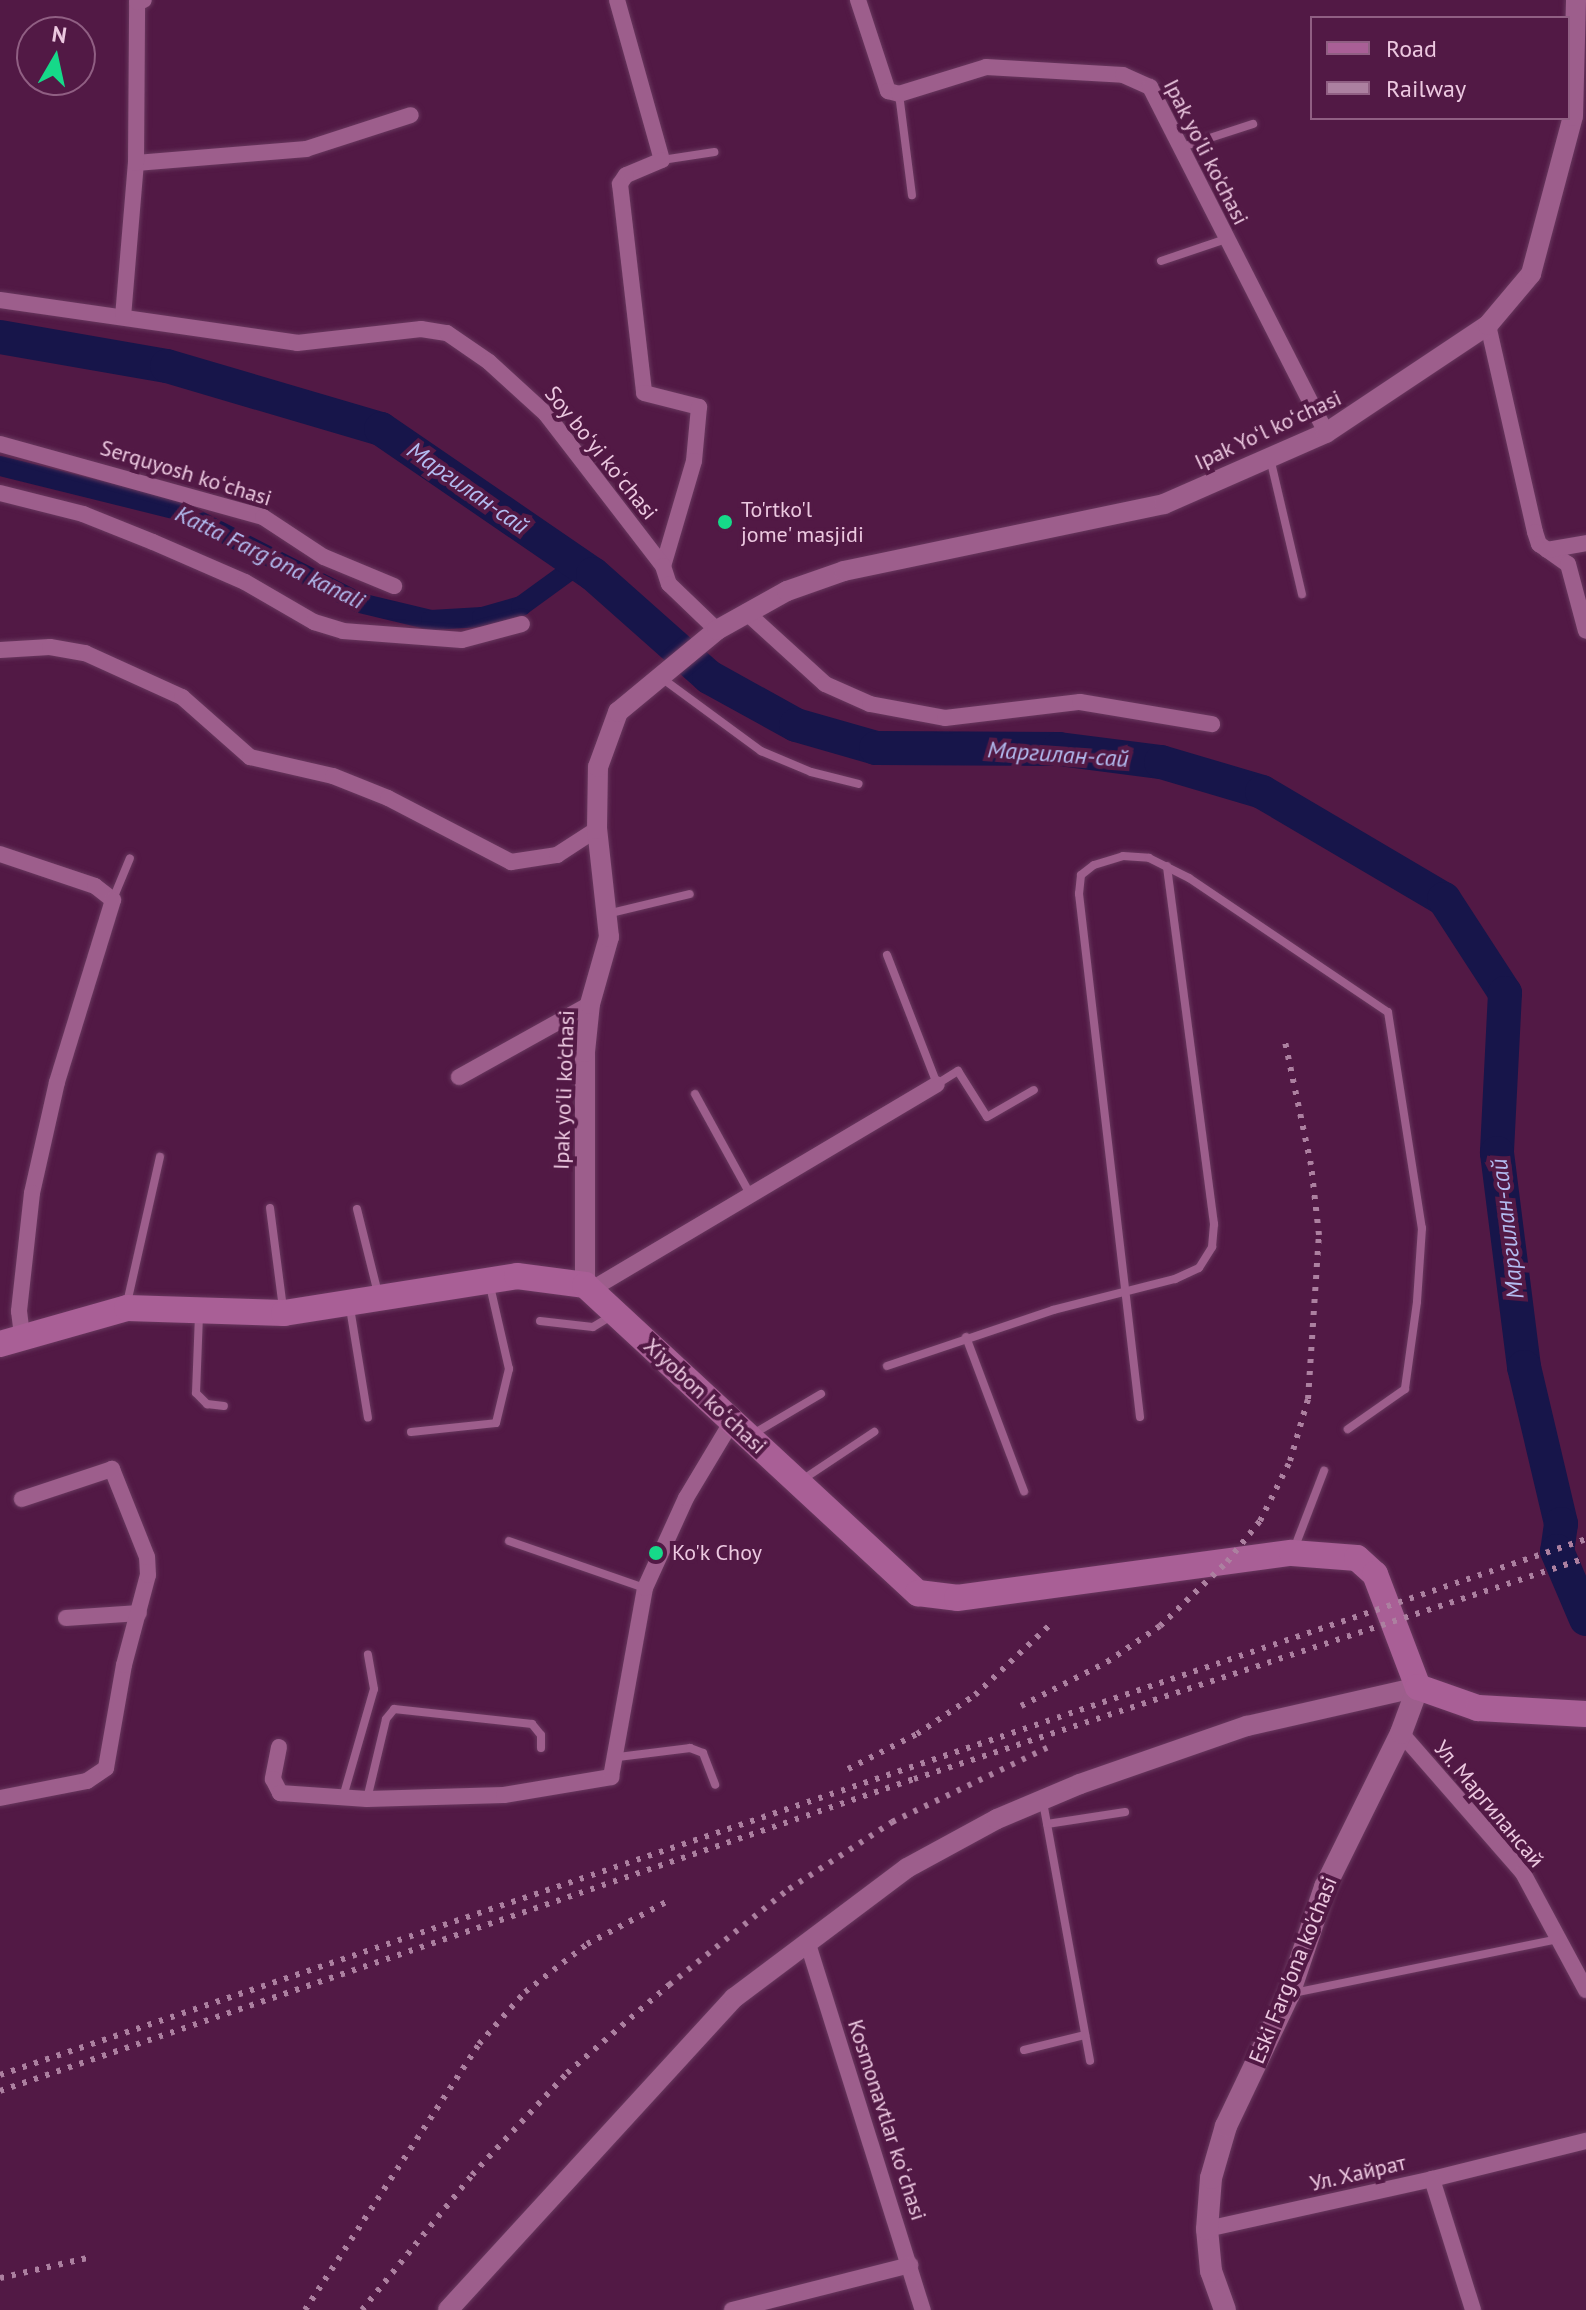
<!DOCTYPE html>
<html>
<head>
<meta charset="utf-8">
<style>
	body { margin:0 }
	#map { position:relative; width:1586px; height:2310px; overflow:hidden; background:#521945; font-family:"PT Sans",sans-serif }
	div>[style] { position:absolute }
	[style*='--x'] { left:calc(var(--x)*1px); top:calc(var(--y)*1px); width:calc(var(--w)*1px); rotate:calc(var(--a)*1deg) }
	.canal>* { height:20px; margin:-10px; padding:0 10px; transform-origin:10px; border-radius:10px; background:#17154a }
	.river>* { height:34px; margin:-17px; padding:0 17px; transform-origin:17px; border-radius:17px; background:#17154a }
	.roads { filter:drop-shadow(0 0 2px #68385e) drop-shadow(0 0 2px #68385e) }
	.service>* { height:8px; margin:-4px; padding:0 4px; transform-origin:4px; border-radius:4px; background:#9d5e8c }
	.minor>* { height:16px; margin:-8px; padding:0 8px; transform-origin:8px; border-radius:8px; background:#9d5e8c }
	.tertiary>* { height:20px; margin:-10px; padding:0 10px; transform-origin:10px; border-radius:10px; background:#9d5e8c }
	.secondary>* { height:22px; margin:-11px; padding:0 11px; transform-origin:11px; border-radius:11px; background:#9d5e8c }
	.primary>* { height:26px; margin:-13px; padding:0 13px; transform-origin:13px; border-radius:13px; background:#a95f96 }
	.rail>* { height:6px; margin-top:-3px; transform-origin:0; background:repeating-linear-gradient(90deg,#ac80a0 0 4px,transparent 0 12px) }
	.dots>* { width:22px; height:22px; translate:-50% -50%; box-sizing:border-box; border:4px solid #521945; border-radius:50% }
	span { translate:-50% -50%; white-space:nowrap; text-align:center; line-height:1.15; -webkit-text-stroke:8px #521945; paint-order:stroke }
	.street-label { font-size:22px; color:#ecc8e0 }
	.poi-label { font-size:22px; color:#ecc8e0 }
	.left { translate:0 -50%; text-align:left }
	.water-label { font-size:24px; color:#b3bcf0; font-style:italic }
	.legend { position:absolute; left:1310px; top:16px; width:260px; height:104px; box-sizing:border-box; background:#521945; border:2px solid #905f83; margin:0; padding:10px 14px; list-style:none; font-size:24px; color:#ecc8e0 }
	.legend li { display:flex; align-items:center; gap:16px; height:40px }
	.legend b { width:40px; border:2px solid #905f83 }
	.north { position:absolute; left:16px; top:16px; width:80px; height:80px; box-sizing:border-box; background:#521945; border:2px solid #905f83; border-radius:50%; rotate:9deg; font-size:22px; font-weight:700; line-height:32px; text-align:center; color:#ecc8e0 }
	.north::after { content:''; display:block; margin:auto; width:28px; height:36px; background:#16d989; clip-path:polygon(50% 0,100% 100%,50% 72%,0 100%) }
</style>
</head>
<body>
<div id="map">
	<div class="canal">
		<i style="--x:0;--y:466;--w:183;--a:13.9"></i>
		<i style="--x:178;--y:510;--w:204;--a:27.1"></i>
		<i style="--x:360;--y:603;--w:73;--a:13.5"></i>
		<i style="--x:431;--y:620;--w:51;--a:-3.4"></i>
		<i style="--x:482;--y:617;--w:41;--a:-15.8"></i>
		<i style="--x:521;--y:606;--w:68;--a:-36"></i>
	</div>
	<div class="river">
		<i style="--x:0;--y:337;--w:169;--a:9.9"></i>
		<i style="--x:167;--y:366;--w:223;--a:16.4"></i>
		<i style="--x:381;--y:429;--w:257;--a:34.4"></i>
		<i style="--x:593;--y:574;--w:155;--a:41.6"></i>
		<i style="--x:709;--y:677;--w:99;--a:28.9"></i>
		<i style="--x:796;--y:725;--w:83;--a:16"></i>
		<i style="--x:876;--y:748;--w:183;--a:0.3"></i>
		<i style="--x:1059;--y:749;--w:103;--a:7.3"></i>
		<i style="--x:1161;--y:762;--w:105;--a:16.5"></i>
		<i style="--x:1262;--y:792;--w:211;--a:30.5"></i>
		<i style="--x:1444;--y:899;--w:112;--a:57"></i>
		<i style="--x:1505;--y:993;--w:160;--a:92.9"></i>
		<i style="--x:1497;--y:1153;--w:216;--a:82.8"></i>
		<i style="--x:1524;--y:1367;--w:161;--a:76.7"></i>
		<i style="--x:1561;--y:1524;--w:27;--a:98"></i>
		<i style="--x:1557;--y:1551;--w:74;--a:66.9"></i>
	</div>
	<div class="roads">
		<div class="service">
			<i style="--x:899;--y:94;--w:102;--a:82.7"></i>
			<i style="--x:1179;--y:148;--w:78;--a:-18"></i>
			<i style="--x:662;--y:160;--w:53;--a:-8.7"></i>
			<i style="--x:1161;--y:261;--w:65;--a:-18.7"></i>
			<i style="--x:1270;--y:458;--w:140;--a:76.8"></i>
			<i style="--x:663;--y:679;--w:122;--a:36.3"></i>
			<i style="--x:761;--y:751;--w:54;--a:22.8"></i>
			<i style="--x:811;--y:772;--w:49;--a:14"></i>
			<i style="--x:113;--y:899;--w:44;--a:-67.5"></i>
			<i style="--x:607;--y:914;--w:85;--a:-13.5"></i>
			<i style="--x:887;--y:955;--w:138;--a:68.8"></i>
			<i style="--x:937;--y:1084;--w:25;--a:-32"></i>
			<i style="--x:958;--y:1071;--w:54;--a:57.8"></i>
			<i style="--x:987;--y:1117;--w:54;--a:-29.9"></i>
			<i style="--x:695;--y:1094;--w:116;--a:61.2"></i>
			<i style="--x:270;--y:1208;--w:101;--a:82.6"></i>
			<i style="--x:357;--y:1209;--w:87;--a:76"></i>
			<i style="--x:127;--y:1303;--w:150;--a:-77.3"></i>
			<i style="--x:350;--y:1308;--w:111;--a:80.7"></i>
			<i style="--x:199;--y:1315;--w:78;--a:92.2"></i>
			<i style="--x:196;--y:1393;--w:16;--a:45"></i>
			<i style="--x:207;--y:1404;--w:17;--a:7"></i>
			<i style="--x:540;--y:1321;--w:53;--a:6.5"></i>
			<i style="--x:593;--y:1327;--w:23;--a:-31"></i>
			<i style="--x:966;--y:1337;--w:165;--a:69.4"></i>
			<i style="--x:887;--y:1366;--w:175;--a:-18.6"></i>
			<i style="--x:1053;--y:1310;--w:126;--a:-14.3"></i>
			<i style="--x:1175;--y:1279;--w:26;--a:-25"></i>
			<i style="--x:1199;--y:1268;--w:25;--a:-58"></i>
			<i style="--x:1212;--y:1247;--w:23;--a:-85"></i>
			<i style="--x:1214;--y:1224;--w:361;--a:-97.5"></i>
			<i style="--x:1140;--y:1417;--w:527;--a:-96.65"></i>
			<i style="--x:1079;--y:894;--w:19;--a:-84"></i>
			<i style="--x:1081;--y:875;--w:16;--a:-38"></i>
			<i style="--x:1094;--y:865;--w:30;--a:-17"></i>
			<i style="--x:1123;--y:856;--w:26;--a:4"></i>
			<i style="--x:1149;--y:858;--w:45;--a:26.6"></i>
			<i style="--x:1189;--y:878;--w:240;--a:34"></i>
			<i style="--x:1388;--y:1012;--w:219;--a:81.1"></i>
			<i style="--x:1422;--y:1228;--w:74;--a:93.9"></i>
			<i style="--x:1417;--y:1302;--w:88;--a:97.9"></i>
			<i style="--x:1405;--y:1389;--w:70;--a:144.9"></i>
			<i style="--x:411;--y:1432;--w:85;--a:-6"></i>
			<i style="--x:496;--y:1423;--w:56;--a:-76.5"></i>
			<i style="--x:509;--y:1369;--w:85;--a:-102.9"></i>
			<i style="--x:753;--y:1434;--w:79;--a:-30.5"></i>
			<i style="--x:802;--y:1480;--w:87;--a:-33.7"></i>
			<i style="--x:509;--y:1541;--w:144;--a:19.1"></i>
			<i style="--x:1294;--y:1549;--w:84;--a:-69"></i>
			<i style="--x:618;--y:1757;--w:73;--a:-7.1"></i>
			<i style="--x:690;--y:1748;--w:14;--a:21"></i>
			<i style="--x:703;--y:1753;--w:34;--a:69"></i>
			<i style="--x:343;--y:1797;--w:112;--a:-74"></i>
			<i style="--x:374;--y:1689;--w:35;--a:-100"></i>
			<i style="--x:367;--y:1799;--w:82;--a:-76.6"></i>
			<i style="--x:386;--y:1719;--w:13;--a:-51"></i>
			<i style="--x:394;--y:1709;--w:139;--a:6.2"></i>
			<i style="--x:532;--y:1724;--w:14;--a:51"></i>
			<i style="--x:541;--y:1735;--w:13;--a:90"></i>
			<i style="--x:1043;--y:1802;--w:263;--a:79.7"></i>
			<i style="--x:1047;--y:1824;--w:79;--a:-8.7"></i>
			<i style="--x:1293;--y:1993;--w:270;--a:-11.5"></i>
			<i style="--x:1024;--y:2050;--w:63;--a:-13.8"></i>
		</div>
		<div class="minor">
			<i style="--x:617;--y:0;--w:166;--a:74.3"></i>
			<i style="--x:662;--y:160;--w:39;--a:157"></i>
			<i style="--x:626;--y:175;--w:11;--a:124"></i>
			<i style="--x:620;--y:184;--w:210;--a:83.4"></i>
			<i style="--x:644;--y:393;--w:57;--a:14.3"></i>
			<i style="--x:699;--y:407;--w:54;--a:95.3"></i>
			<i style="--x:694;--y:461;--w:109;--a:106.4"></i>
			<i style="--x:858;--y:0;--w:96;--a:71.8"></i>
			<i style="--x:888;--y:91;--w:11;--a:15"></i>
			<i style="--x:899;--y:94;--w:91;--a:-17.2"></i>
			<i style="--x:986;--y:67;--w:137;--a:3.3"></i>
			<i style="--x:1123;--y:75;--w:30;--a:24"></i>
			<i style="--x:1150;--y:87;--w:388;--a:63"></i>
			<i style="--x:136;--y:163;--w:171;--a:-4.7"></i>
			<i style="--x:306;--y:149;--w:110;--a:-17.9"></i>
			<i style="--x:0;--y:300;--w:300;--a:8.2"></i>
			<i style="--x:297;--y:343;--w:125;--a:-6.4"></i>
			<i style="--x:421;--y:329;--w:26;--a:9"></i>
			<i style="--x:447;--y:333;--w:51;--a:34.6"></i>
			<i style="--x:489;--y:362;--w:77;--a:42.4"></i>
			<i style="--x:546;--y:414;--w:192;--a:52.4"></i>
			<i style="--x:663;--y:566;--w:19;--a:72"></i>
			<i style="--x:669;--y:584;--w:66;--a:43.8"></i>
			<i style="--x:123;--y:317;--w:155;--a:-85.2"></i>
			<i style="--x:136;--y:163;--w:161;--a:-89.6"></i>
			<i style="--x:137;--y:2;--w:7;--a:-16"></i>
			<i style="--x:1488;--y:325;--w:212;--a:77.2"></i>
			<i style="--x:1535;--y:532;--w:13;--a:72"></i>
			<i style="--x:1539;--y:544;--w:35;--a:35"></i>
			<i style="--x:1568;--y:564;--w:69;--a:75"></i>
			<i style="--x:0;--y:444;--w:273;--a:15.5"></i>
			<i style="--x:263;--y:517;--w:73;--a:33.3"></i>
			<i style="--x:324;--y:557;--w:76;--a:22.5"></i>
			<i style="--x:0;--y:493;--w:86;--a:14.2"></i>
			<i style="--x:83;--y:514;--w:75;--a:21.8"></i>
			<i style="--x:153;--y:542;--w:100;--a:23.5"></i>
			<i style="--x:245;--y:582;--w:80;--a:30.1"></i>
			<i style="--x:314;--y:622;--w:30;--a:17"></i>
			<i style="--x:343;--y:631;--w:119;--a:4.3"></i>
			<i style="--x:462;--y:640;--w:62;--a:-14.9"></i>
			<i style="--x:1547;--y:550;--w:40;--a:-10"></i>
			<i style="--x:746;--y:612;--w:107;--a:42.3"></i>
			<i style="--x:825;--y:684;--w:49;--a:24"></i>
			<i style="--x:870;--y:704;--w:76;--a:10.6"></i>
			<i style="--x:945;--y:718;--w:136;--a:-6.8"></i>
			<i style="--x:1080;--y:702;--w:134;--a:9.5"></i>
			<i style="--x:0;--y:650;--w:50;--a:-3.4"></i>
			<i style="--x:50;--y:647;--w:36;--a:10"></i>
			<i style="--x:85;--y:653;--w:107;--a:24.4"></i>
			<i style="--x:182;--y:697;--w:91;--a:41.4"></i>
			<i style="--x:250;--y:757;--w:85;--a:12.9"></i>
			<i style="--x:333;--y:776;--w:59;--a:21.8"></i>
			<i style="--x:388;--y:798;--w:139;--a:27.5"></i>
			<i style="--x:511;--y:862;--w:47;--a:-8.7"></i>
			<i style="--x:557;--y:855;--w:48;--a:-33"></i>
			<i style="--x:0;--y:854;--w:100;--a:18.6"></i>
			<i style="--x:95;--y:886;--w:23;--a:38"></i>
			<i style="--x:113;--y:900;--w:190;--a:107.1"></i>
			<i style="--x:57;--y:1082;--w:114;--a:102.7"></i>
			<i style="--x:32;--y:1193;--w:119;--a:96.3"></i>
			<i style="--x:19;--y:1311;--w:23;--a:83"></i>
			<i style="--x:459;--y:1077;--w:150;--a:-29.1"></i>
			<i style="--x:592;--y:1289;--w:401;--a:-30.7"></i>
			<i style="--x:66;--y:1618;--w:73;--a:-3.9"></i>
			<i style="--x:1401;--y:1733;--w:186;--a:48.9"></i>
			<i style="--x:1523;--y:1873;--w:133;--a:61.7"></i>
			<i style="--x:279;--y:1747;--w:33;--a:101"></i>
			<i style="--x:273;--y:1779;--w:16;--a:63"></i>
			<i style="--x:280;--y:1793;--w:87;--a:3.9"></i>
			<i style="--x:367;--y:1799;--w:137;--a:-1.7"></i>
			<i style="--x:504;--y:1795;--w:109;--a:-9.5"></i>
			<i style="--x:611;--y:1777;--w:192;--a:-79.8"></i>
			<i style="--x:645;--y:1588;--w:99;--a:-65.5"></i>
			<i style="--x:686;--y:1498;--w:90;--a:-59.1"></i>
			<i style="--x:0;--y:1798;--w:89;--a:-11.1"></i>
			<i style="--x:87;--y:1781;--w:23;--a:-34"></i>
			<i style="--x:106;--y:1768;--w:105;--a:-80.1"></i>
			<i style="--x:124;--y:1665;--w:93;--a:-75.1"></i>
			<i style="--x:148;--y:1575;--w:18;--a:-93"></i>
			<i style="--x:147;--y:1557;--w:95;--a:-111.7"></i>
			<i style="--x:112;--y:1469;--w:95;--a:161.6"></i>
			<i style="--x:808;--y:1944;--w:384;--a:72.6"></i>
			<i style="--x:1432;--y:2179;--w:159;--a:-13.9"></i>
			<i style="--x:1207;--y:2229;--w:230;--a:-12.5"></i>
			<i style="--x:1432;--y:2179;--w:137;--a:72.6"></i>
			<i style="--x:732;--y:2310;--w:184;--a:-14.2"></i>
		</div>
		<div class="tertiary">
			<i style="--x:585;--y:1285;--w:233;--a:-90"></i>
			<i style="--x:585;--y:1052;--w:48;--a:-84.1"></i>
			<i style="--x:590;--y:1004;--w:70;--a:-74.2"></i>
			<i style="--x:609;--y:937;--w:109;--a:-96.3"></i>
			<i style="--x:597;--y:829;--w:62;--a:-89.1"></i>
			<i style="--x:598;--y:767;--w:59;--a:-70"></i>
			<i style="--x:618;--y:712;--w:129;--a:-39.6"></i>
			<i style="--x:717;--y:630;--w:80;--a:-29.1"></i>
			<i style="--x:787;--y:591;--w:60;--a:-19.3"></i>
			<i style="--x:844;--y:571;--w:327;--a:-11.8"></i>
			<i style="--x:1164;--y:504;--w:177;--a:-23.7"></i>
			<i style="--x:1326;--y:433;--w:195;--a:-33.7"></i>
			<i style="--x:1488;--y:325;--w:67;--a:-49.9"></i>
			<i style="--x:1531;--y:274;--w:163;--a:-75.1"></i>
			<i style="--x:1573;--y:116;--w:116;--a:-88.5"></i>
			<i style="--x:448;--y:2310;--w:423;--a:-47.5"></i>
			<i style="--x:734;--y:1998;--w:216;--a:-36.9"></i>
			<i style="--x:907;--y:1868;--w:102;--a:-28.6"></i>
			<i style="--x:997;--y:1819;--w:90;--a:-22.9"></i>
			<i style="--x:1080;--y:1784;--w:177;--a:-19.2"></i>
			<i style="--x:1247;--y:1726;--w:175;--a:-12.8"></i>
		</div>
		<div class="secondary">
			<i style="--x:1225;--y:2310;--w:41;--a:-109.7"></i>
			<i style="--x:1211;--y:2271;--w:42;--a:-95.4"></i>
			<i style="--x:1207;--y:2229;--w:51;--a:-85.5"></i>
			<i style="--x:1211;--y:2178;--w:54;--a:-73.9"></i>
			<i style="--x:1226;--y:2126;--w:146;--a:-64.5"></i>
			<i style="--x:1289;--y:1994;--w:113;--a:-71.4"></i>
			<i style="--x:1325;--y:1887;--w:172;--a:-63.7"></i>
			<i style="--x:1401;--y:1733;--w:49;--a:-69.7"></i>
		</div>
		<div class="primary">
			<i style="--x:0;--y:1344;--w:132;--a:-15.8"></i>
			<i style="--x:127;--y:1308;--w:157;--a:1.8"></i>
			<i style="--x:284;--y:1313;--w:236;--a:-9"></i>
			<i style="--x:517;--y:1276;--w:69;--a:7.5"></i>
			<i style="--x:585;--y:1285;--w:454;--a:42.8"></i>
			<i style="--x:918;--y:1593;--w:39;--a:7"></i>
			<i style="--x:957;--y:1598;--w:338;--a:-7.7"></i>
			<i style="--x:1292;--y:1553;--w:65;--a:4.4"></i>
			<i style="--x:1357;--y:1558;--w:24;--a:42"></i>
			<i style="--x:1375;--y:1574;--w:121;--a:69.2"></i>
			<i style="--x:1418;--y:1687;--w:64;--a:19.3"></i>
			<i style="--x:1478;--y:1708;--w:108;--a:3.2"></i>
		</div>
	</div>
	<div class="rail">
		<i style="--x:1021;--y:1706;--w:97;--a:-27.1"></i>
		<i style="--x:1107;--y:1662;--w:64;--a:-34.2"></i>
		<i style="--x:1160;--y:1626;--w:93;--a:-43.7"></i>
		<i style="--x:1227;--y:1562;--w:53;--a:-51.2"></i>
		<i style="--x:1260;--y:1521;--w:67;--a:-63.4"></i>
		<i style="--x:1290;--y:1461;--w:65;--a:-73.8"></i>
		<i style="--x:1308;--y:1399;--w:164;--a:-86.2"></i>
		<i style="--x:1319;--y:1235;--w:70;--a:-96.5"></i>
		<i style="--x:1311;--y:1165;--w:131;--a:-101.9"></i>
		<i style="--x:848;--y:1769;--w:77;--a:-26.9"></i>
		<i style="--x:917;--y:1734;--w:70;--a:-33.9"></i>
		<i style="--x:975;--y:1695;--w:107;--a:-43.1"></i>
		<i style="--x:0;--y:2075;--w:1674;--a:-18.67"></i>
		<i style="--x:0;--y:2091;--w:966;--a:-18.85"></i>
		<i style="--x:914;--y:1779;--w:707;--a:-18.2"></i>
		<i style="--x:0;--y:2278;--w:94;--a:-12.9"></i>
		<i style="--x:305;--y:2310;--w:318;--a:-56.8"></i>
		<i style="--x:479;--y:2044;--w:69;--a:-48.5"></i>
		<i style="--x:525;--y:1992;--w:78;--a:-37.7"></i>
		<i style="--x:587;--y:1944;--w:92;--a:-28"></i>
		<i style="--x:362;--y:2310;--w:174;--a:-50.8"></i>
		<i style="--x:472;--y:2175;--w:139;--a:-47"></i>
		<i style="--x:567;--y:2073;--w:135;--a:-40.8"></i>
		<i style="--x:669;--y:1985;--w:154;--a:-38.7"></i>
		<i style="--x:789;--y:1889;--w:123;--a:-33"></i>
		<i style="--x:892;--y:1822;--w:178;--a:-25.6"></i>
	</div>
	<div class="dots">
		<i style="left:725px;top:522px;background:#16d989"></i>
		<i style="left:656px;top:1553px;background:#16d989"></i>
	</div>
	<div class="street-label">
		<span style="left:1206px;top:152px;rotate:63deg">Ipak yo'li ko'chasi</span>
		<span style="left:1268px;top:430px;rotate:-25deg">Ipak Yoʻl koʻchasi</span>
		<span style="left:601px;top:453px;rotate:51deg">Soy boʻyi koʻchasi</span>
		<span style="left:186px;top:473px;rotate:17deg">Serquyosh koʻchasi</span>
		<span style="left:564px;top:1090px;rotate:-88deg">Ipak yo'li ko'chasi</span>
		<span style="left:705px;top:1396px;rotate:43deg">Xiyobon koʻchasi</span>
		<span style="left:1489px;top:1804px;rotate:50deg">Ул. Маргилансай</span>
		<span style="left:1293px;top:1970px;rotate:-68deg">Eski Farg'ona ko'chasi</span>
		<span style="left:887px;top:2120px;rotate:72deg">Kosmonavtlar koʻchasi</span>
		<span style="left:1358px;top:2173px;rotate:-13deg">Ул. Хайрат</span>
	</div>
	<div class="poi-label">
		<span class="left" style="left:741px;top:522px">To'rtko'l<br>jome' masjidi</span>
		<span class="left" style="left:672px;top:1553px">Ko'k Choy</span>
	</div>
	<div class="water-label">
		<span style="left:468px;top:488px;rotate:35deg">Маргилан-сай</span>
		<span style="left:270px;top:557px;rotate:26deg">Katta Farg'ona kanali</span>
		<span style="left:1058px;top:754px;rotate:4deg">Маргилан-сай</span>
		<span style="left:1507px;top:1229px;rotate:-97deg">Маргилан-сай</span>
	</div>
	<ul class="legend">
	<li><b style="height:10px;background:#a95f96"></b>Road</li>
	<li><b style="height:10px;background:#ac80a0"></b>Railway</li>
	</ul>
	<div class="north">N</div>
</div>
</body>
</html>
